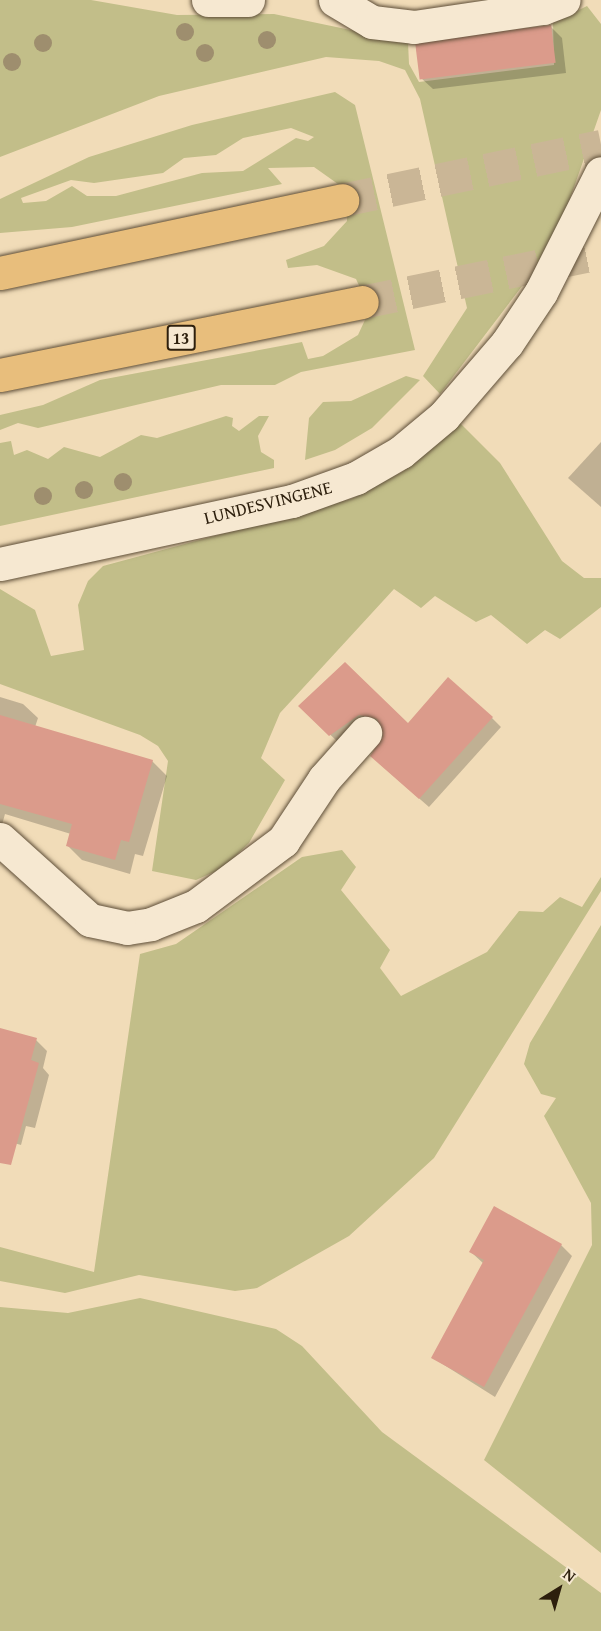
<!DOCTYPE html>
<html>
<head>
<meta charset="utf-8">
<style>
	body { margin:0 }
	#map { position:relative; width:601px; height:1631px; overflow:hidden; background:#f1dcb8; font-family:"Gentium Book Plus",serif }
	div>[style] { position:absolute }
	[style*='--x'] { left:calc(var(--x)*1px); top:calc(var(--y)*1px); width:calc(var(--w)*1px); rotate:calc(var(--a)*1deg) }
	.green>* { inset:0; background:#c2be89 }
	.shadow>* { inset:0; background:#0003 }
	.building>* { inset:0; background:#db9b8b; transform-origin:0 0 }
	.highway-tunnel>* { height:33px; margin-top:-16.5px; transform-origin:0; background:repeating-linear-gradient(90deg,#cab696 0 33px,transparent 0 49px) }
	.roads { filter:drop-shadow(0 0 2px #5e4e38) drop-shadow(0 0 2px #5e4e38) }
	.minor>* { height:33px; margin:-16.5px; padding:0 16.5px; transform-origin:16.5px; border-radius:16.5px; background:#f6e8d1 }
	.highway>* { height:33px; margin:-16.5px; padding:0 16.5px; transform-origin:16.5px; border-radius:16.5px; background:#e8be7c }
	.trees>* { width:18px; height:18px; margin:-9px; border-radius:50%; background:#9e8e6e }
	span { translate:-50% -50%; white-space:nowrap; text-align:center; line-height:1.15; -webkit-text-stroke:5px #f6e8d1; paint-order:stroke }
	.shield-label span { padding:2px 4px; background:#f6e8d1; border:2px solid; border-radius:4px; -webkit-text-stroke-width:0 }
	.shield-label { font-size:16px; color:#2d1f0d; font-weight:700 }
	.street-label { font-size:18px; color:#2d1f0d }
	.north { position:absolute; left:529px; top:1559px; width:60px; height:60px; -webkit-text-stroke:4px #f6e8d1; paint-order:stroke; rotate:37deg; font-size:16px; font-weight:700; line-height:24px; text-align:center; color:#2d1f0d }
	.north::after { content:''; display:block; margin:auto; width:21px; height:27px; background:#2d1f0d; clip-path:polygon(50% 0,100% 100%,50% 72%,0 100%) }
</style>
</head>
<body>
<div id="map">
	<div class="green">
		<i style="clip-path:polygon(0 0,91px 0,177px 15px,274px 14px,408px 42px,409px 64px,419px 82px,554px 65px,553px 23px,587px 6px,601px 24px,601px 110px,566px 210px,532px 273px,440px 394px,423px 376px,467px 308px,420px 99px,405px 70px,379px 61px,326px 57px,159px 96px,0 157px)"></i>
		<i style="clip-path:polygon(evenodd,335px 92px,355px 105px,415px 350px,301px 372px,275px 385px,221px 385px,38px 428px,18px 423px,0 430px,0 415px,43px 405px,100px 380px,302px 342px,308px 359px,323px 356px,358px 335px,370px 309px,356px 279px,317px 265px,288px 268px,286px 260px,324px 246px,347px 221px,345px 189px,314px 167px,268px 168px,282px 184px,72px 227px,0 233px,0 199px,89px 157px,192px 125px,335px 92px,291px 128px,314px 137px,308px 141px,296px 138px,243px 171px,202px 173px,116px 196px,87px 196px,72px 186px,46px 201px,23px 203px,21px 198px,71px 180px,94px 183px,163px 173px,184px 158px,216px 155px,243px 138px,291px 128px)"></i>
		<i style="clip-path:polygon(406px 376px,420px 380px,372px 428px,335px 450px,305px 460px,309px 418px,323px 402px,351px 401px)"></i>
		<i style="clip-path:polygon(226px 416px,233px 418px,232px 426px,239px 431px,259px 416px,269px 416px,258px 436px,261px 452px,274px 460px,274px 468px,0 526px,0 443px,11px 441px,14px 455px,27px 450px,48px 459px,64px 447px,100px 457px,141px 435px,157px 438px)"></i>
		<i style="clip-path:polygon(460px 423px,500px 463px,562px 561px,584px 578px,601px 578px,601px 607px,560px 639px,545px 630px,527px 644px,491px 615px,476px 622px,435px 596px,421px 608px,394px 589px,280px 713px,261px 758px,285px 780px,249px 843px,223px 868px,196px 880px,152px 871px,168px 761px,158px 746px,140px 735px,0 684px,0 589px,35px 610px,51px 656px,84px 650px,78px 605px,88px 581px,103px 566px,351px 499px,402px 472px)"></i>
		<i style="clip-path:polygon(342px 850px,356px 867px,341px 890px,390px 950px,380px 968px,401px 996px,487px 952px,519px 911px,543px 912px,560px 897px,582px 907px,601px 877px,601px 891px,434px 1158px,349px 1236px,257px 1288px,235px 1291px,139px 1275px,65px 1293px,0 1281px,0 1247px,94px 1272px,140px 954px,176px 944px,302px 857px)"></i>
		<i style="clip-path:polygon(601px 925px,601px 1553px,484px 1460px,592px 1245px,591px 1203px,544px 1116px,556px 1098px,541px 1094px,524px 1064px,530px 1043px)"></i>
		<i style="clip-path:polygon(140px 1298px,276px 1329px,302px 1346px,382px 1432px,601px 1593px,601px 1631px,0 1631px,0 1307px,68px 1313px)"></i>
	</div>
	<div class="shadow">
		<i style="clip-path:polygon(551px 27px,562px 38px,566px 73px,433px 89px,421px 78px)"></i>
		<i style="clip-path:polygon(601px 442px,601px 507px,568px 478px)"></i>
		<i style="clip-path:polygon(345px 664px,408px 725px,492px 718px,501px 727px,429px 807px,381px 765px,381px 726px,369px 723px,339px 743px,300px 706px)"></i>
		<i style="clip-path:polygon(0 697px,23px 704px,38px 718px,35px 727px,152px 761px,167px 776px,143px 856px,135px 854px,130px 874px,82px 860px,68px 846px,71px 834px,5px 814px,0 832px)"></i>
		<i style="clip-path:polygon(0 1030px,36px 1040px,47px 1051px,43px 1068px,49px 1075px,35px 1128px,26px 1126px,21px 1145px,0 1139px)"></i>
		<i style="clip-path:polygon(561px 1245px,572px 1256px,495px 1397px,433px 1358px,484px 1264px,471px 1252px)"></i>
	</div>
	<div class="building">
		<i style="left:551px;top:25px;width:38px;height:137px;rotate:83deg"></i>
		<i style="clip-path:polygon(345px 662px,408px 723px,448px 677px,493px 717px,419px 799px,370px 756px,383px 736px,377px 719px,359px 715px,329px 736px,298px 706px)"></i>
		<i style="clip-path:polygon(0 715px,153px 760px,129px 842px,121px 840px,115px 860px,66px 846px,72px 824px,0 804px)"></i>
		<i style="clip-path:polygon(0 1028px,37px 1038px,31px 1060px,39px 1063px,11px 1165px,0 1163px)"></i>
		<i style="clip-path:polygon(494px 1206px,562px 1244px,484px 1387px,431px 1358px,484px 1260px,469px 1252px)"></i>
	</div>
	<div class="highway-tunnel">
		<i style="--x:342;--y:200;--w:265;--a:-11.8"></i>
		<i style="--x:362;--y:302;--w:244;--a:-11.6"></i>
	</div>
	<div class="roads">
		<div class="minor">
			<i style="--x:208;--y:0;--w:40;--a:0"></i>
			<i style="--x:335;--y:0;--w:43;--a:30.7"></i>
			<i style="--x:372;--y:22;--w:42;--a:6.8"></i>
			<i style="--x:414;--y:27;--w:130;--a:-8.4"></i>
			<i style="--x:543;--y:8;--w:22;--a:-21"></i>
			<i style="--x:0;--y:564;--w:299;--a:-12.2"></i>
			<i style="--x:292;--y:501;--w:68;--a:-19.8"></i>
			<i style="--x:356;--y:478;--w:52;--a:-30"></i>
			<i style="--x:401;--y:452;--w:56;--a:-39.9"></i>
			<i style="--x:444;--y:416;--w:96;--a:-49.2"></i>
			<i style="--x:507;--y:343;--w:61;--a:-56.3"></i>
			<i style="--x:541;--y:292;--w:133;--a:-63.2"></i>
			<i style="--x:0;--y:839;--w:121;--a:42"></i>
			<i style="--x:90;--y:920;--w:38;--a:12"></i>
			<i style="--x:127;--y:928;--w:24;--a:-9"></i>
			<i style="--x:151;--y:924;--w:48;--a:-21.8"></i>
			<i style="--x:196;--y:906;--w:109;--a:-36.8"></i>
			<i style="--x:283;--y:841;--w:74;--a:-56.5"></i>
			<i style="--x:324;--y:779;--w:62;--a:-48.3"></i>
		</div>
		<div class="highway">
			<i style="--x:0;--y:273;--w:350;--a:-12"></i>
			<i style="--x:0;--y:375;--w:369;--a:-11.4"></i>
		</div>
	</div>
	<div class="trees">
		<i style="left:185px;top:32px"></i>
		<i style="left:267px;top:40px"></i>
		<i style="left:43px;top:43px"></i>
		<i style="left:205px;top:53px"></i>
		<i style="left:12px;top:62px"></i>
		<i style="left:123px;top:482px"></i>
		<i style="left:84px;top:490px"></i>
		<i style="left:43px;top:496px"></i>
	</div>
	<div class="shield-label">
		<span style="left:181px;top:338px">13</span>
	</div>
	<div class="street-label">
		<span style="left:268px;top:503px;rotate:-14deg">LUNDESVINGENE</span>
	</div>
	<div class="north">N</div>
</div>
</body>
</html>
